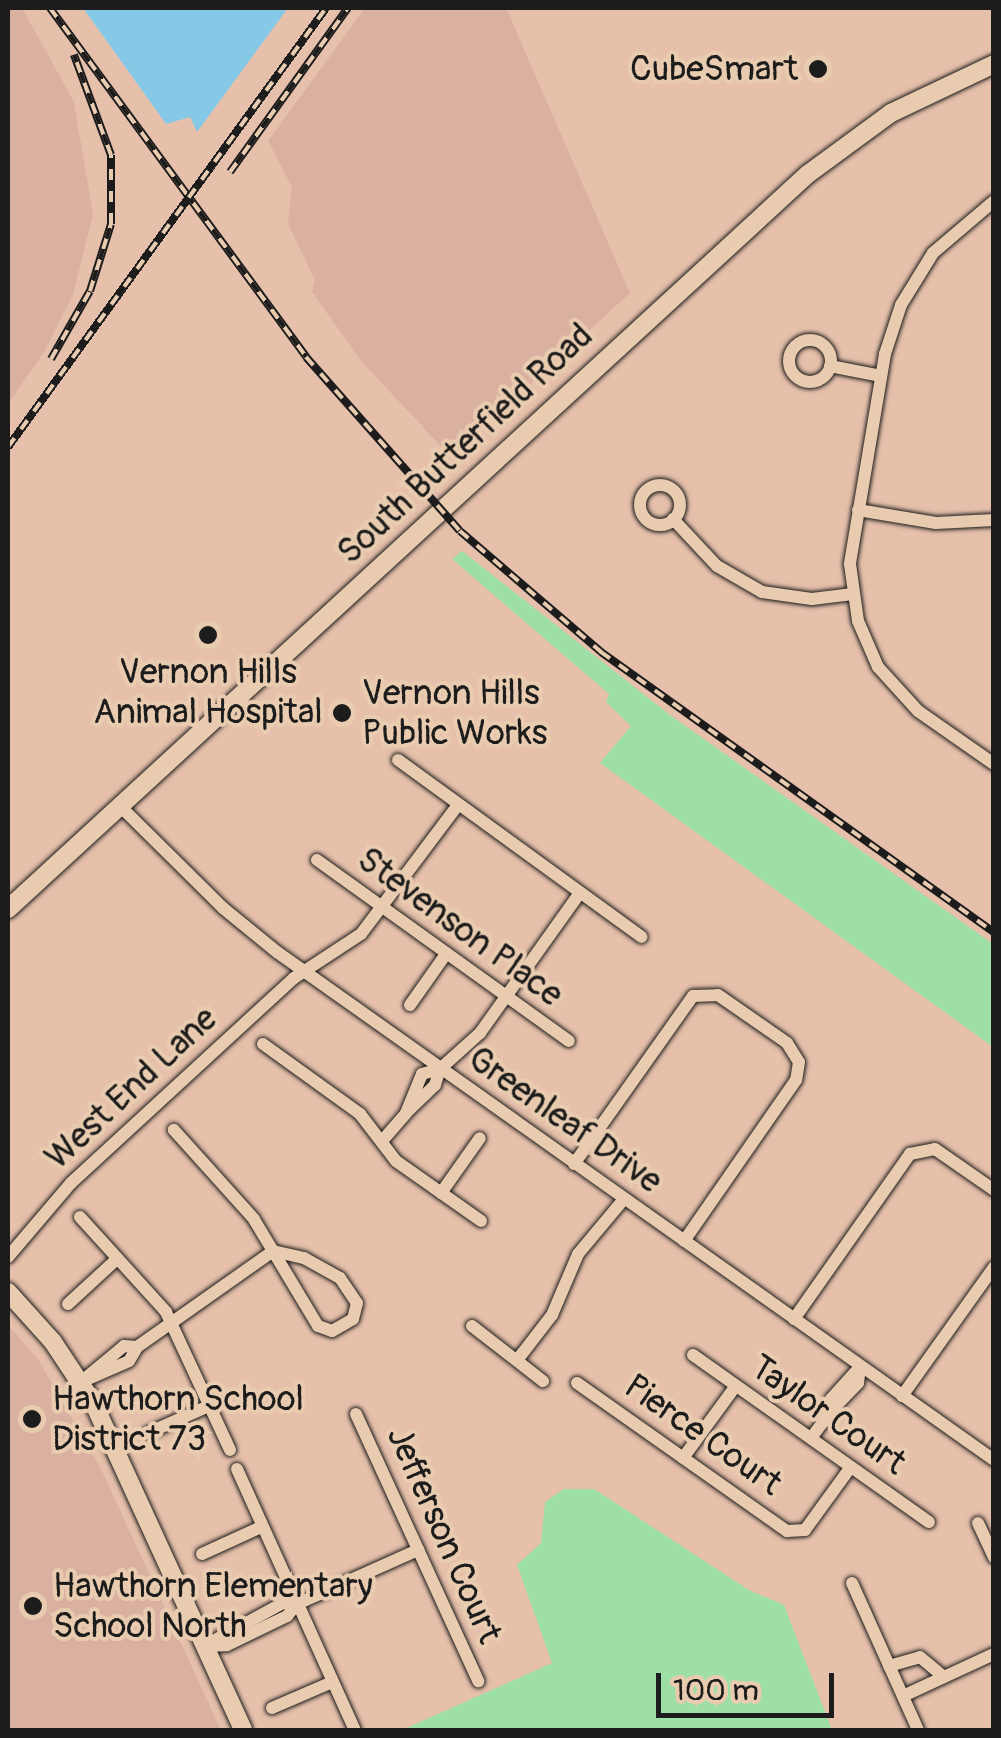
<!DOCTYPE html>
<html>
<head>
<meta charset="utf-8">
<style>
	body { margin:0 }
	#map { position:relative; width:1001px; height:1738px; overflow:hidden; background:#e6c0ab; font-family:Pangolin,sans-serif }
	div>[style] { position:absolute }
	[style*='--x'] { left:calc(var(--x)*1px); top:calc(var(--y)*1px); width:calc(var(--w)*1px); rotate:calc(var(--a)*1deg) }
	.built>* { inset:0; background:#dab1a0 }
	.green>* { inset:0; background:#9edea7 }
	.water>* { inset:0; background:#86c9e7 }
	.roads { filter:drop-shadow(0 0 2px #1c1c1c) drop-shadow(0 0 2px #1c1c1c) }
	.street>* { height:12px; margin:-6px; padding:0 6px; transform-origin:6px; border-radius:6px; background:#e9ccb0 }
	.street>.ring { margin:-6px; padding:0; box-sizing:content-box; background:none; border:12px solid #e9ccb0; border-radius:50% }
	.secondary>* { height:18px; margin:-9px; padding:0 9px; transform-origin:9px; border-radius:9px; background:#e9ccb0 }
	.rail>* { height:8px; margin-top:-4px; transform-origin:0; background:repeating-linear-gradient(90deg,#e9ccb0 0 11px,#1c1c1c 0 22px); box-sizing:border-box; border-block:2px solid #1c1c1c }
	.dots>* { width:28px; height:28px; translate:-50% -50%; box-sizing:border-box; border:5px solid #e9ccb0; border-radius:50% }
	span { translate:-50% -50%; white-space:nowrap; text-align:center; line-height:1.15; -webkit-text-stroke:8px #e9ccb0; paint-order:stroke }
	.poi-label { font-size:35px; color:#1c1c1c }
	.right { translate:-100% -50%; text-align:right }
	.left { translate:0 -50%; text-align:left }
	.street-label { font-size:35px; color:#1c1c1c }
	.frame { position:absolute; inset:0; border:10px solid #1c1c1c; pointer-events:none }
	.scale { position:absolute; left:656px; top:1673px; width:178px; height:45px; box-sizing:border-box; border:5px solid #1c1c1c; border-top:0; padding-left:12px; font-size:30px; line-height:35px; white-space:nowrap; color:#1c1c1c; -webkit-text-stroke:8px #e9ccb0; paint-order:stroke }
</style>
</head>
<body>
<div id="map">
	<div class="built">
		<i style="clip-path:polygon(8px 8px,22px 8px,74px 102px,93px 214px,73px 295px,44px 352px,8px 404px)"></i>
		<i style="clip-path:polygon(365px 8px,506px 8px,630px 293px,451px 457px,362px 362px,312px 292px,315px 280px,288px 224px,292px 187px,268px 141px)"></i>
		<i style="clip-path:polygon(8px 1325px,38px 1359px,101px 1469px,221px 1730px,8px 1730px)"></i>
	</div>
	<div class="green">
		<i style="clip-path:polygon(462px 551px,670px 715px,993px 944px,993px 1047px,600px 763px,631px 726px,606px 702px,609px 694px,452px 559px)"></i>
		<i style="clip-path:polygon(564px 1489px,594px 1489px,749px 1590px,784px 1605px,832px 1730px,402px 1730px,552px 1663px,517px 1565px,541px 1543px,545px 1502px)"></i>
	</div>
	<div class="water">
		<i style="clip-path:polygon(83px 8px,288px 8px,197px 132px,190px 117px,166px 124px)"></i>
	</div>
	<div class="roads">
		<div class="street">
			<i style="--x:994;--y:201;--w:80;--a:139.6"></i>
			<i style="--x:933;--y:253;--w:61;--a:121.6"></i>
			<i style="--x:901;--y:305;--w:52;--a:108.1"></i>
			<i style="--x:885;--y:354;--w:213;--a:99.5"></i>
			<i style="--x:850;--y:564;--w:58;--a:82"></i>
			<i style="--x:858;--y:621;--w:50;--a:66.5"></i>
			<i style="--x:878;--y:667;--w:59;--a:47.7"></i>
			<i style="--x:918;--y:711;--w:93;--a:34.9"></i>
			<i class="ring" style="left:789px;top:340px;width:30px;height:30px"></i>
			<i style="--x:830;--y:366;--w:52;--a:11.1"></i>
			<i class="ring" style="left:640px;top:485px;width:28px;height:28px"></i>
			<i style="--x:858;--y:510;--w:79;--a:9.5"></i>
			<i style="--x:936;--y:523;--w:58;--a:-3"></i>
			<i style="--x:673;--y:519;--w:64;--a:46.9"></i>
			<i style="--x:717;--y:566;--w:52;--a:30"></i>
			<i style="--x:762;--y:592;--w:50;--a:8"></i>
			<i style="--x:812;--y:599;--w:39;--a:-7"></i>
			<i style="--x:398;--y:760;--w:301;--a:36"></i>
			<i style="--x:120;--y:806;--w:145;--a:44.7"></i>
			<i style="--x:223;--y:908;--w:70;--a:39.2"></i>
			<i style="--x:277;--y:952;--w:879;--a:35.32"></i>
			<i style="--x:317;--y:860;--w:310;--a:35.7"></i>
			<i style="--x:410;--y:1005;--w:62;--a:-54.8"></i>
			<i style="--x:263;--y:1044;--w:120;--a:35.8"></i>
			<i style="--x:360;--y:1114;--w:59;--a:52.5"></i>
			<i style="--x:396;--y:1161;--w:104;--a:35.2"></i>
			<i style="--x:406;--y:1113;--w:40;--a:-44"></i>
			<i style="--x:435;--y:1085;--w:17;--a:-73"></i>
			<i style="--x:382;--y:1141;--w:37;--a:-49"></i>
			<i style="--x:406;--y:1113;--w:42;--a:-67.7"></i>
			<i style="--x:422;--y:1074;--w:19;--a:-16"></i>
			<i style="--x:440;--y:1069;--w:54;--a:-42"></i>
			<i style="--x:480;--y:1033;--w:172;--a:-54.5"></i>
			<i style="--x:574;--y:1164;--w:206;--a:-54.7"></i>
			<i style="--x:693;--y:996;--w:25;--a:-2"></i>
			<i style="--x:718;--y:995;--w:84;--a:34.8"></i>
			<i style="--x:787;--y:1043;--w:22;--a:58"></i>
			<i style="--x:799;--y:1062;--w:18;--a:99"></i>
			<i style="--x:796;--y:1080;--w:196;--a:124.8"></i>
			<i style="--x:441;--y:1193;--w:67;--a:-54.7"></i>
			<i style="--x:80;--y:1217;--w:128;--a:47.8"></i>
			<i style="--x:166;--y:1312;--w:152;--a:65.1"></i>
			<i style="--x:273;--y:1251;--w:32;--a:13"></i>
			<i style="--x:304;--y:1258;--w:41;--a:29.1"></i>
			<i style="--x:340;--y:1278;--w:30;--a:56"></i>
			<i style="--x:357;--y:1303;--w:16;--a:104"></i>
			<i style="--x:353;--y:1319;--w:24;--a:150"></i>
			<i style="--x:332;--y:1331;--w:15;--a:-160"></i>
			<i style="--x:318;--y:1326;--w:87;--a:-121"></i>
			<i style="--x:8;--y:1257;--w:97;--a:-49.6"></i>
			<i style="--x:71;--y:1183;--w:303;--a:-42.6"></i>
			<i style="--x:294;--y:978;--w:80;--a:-33.3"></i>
			<i style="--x:361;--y:934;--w:160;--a:-53.1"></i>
			<i style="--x:68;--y:1304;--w:67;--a:-42.6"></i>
			<i style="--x:794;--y:1319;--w:202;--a:-54.9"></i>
			<i style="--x:910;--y:1154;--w:25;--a:-11"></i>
			<i style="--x:935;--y:1149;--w:72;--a:34.8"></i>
			<i style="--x:472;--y:1326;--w:90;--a:37.8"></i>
			<i style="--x:137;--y:1347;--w:13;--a:-176"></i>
			<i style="--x:124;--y:1346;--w:56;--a:140.1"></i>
			<i style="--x:81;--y:1382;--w:52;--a:-23.6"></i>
			<i style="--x:129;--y:1361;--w:16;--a:-60"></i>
			<i style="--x:137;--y:1347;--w:166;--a:-35.2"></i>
			<i style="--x:273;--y:1251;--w:37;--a:-121"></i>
			<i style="--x:254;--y:1219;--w:120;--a:-132"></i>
			<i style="--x:693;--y:1355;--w:289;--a:35.3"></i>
			<i style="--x:518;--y:1359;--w:56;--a:-52.3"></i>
			<i style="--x:552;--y:1315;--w:66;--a:-66.9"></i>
			<i style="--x:578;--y:1254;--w:72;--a:-50.1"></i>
			<i style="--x:860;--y:1367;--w:16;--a:97"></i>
			<i style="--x:858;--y:1383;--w:39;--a:134"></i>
			<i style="--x:831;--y:1411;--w:12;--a:-90"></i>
			<i style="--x:831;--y:1399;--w:43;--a:-47.8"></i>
			<i style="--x:577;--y:1383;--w:257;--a:35.2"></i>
			<i style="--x:787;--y:1531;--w:18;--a:-3"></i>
			<i style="--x:805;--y:1530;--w:77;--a:-54"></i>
			<i style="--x:902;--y:1396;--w:158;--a:-54.5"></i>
			<i style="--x:356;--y:1414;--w:294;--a:65.4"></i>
			<i style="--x:148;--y:1433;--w:67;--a:-23.9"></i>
			<i style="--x:811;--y:1438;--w:34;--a:-53"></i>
			<i style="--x:683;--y:1458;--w:88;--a:-53.8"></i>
			<i style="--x:237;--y:1469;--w:286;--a:65.7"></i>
			<i style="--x:978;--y:1523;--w:38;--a:65"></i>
			<i style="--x:202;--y:1554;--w:65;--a:-24.6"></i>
			<i style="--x:852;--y:1583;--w:161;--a:65.8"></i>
			<i style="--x:204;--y:1646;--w:23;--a:-2"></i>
			<i style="--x:227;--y:1645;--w:67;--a:-25.8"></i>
			<i style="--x:287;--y:1616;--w:16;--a:-50"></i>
			<i style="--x:297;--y:1604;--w:133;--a:-24.1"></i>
			<i style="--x:204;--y:1646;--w:90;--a:-28.6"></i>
			<i style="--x:283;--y:1603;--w:14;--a:4"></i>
			<i style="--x:889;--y:1666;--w:32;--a:-16"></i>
			<i style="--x:920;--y:1657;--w:31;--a:40"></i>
			<i style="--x:903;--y:1696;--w:100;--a:-24.8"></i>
			<i style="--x:272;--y:1708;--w:65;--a:-23.4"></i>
		</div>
		<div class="secondary">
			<i style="--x:8;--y:909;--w:1086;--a:-42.58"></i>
			<i style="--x:808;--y:174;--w:103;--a:-36.3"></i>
			<i style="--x:891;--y:113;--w:114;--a:-25.4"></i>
			<i style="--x:8;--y:1292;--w:67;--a:48"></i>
			<i style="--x:53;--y:1342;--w:74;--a:56.5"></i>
			<i style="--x:94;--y:1404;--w:358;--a:65.4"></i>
		</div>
	</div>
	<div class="rail">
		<i style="--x:50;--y:8;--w:433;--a:53.7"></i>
		<i style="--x:306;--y:357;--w:232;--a:48.5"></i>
		<i style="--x:460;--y:531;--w:186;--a:40.6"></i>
		<i style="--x:601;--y:652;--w:483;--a:35.5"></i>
		<i style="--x:230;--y:172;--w:202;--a:-54.3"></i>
		<i style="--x:51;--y:359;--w:78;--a:-60.2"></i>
		<i style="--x:90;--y:291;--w:70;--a:-72.6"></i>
		<i style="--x:111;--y:224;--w:69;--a:-90"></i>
		<i style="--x:111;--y:155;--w:107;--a:-110.3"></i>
		<i style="--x:8;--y:447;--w:542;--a:-54.08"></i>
	</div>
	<div class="dots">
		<i style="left:818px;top:69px;background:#1c1c1c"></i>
		<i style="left:208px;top:635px;background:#1c1c1c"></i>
		<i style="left:342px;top:713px;background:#1c1c1c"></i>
		<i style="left:32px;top:1419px;background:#1c1c1c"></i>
		<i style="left:33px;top:1606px;background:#1c1c1c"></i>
	</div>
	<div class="poi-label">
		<span class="right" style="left:798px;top:69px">CubeSmart</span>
		<span style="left:208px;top:692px">Vernon Hills<br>Animal Hospital</span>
		<span class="left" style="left:362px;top:713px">Vernon Hills<br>Public Works</span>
		<span class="left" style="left:52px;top:1419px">Hawthorn School<br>District 73</span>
		<span class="left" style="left:53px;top:1606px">Hawthorn Elementary<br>School North</span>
	</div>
	<div class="street-label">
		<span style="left:465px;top:444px;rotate:-43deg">South Butterfield Road</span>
		<span style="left:460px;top:927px;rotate:36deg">Stevenson Place</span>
		<span style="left:131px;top:1088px;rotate:-43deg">West End Lane</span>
		<span style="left:565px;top:1120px;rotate:35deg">Greenleaf Drive</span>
		<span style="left:828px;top:1415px;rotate:35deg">Taylor Court</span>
		<span style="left:703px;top:1435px;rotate:35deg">Pierce Court</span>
		<span style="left:444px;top:1535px;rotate:66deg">Jefferson Court</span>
	</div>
	<div class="frame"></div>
	<div class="scale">100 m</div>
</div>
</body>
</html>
